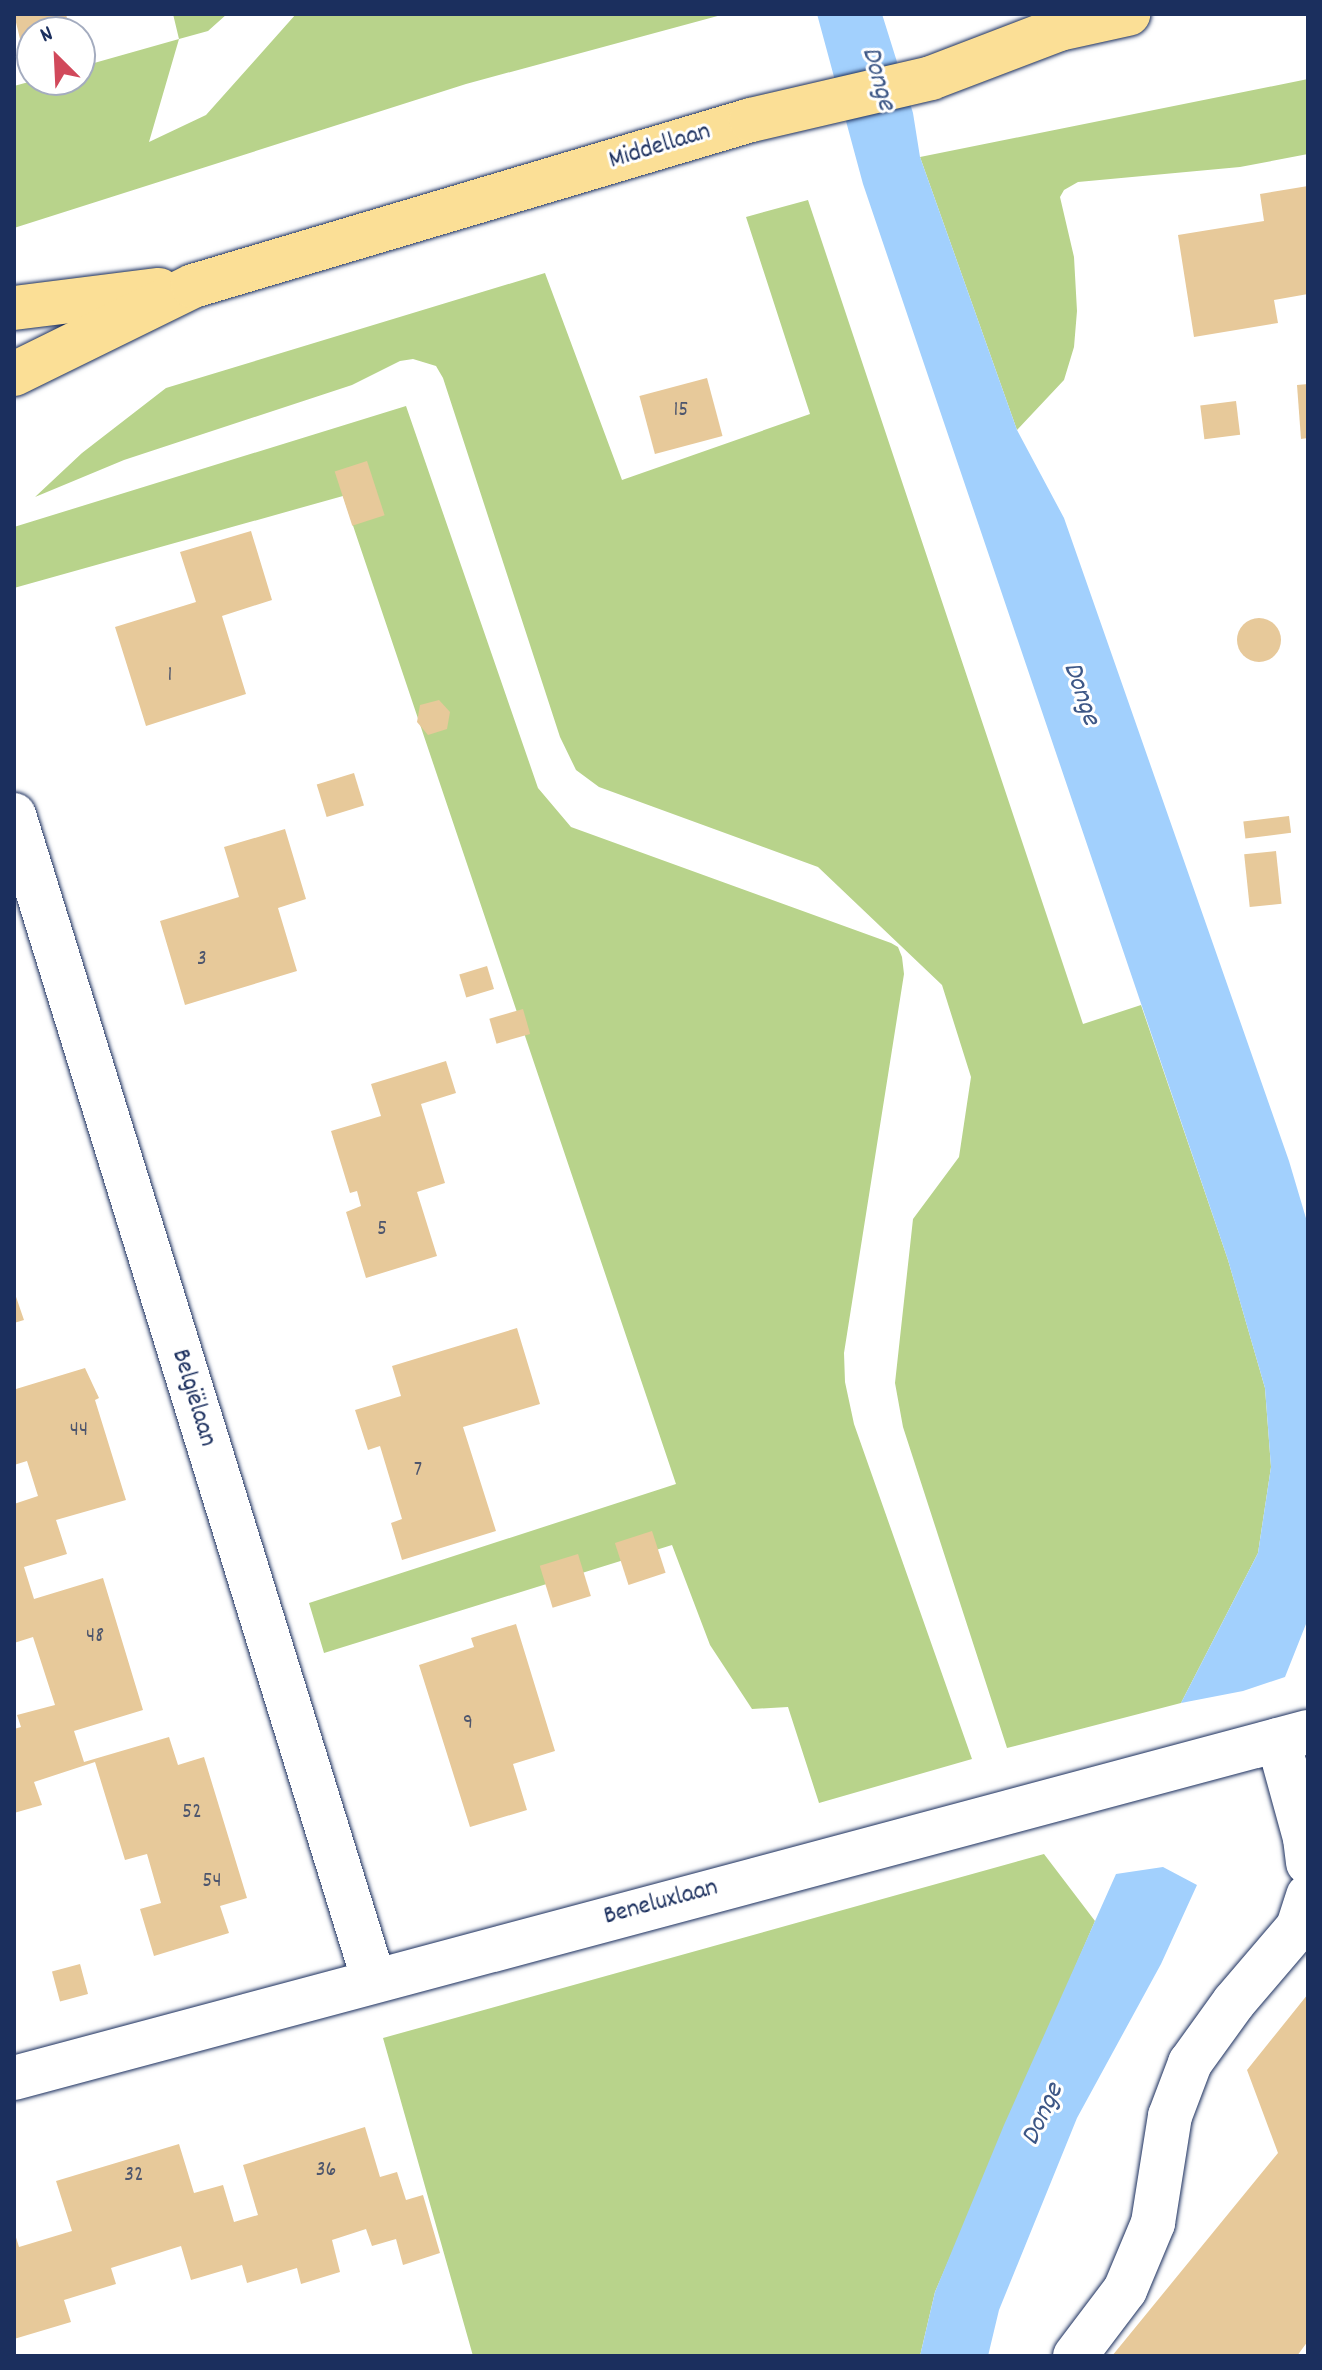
<!DOCTYPE html>
<html>
<head>
<meta charset="utf-8">
<style>
	body { margin:0 }
	#map { position:relative; width:1322px; height:2370px; overflow:hidden; background:#fff; font-family:Dekko,sans-serif }
	div>[style] { position:absolute }
	[style*='--x'] { left:calc(var(--x)*1px); top:calc(var(--y)*1px); width:calc(var(--w)*1px); rotate:calc(var(--a)*1deg) }
	.green>* { inset:0; background:#b8d38b }
	.water>* { inset:0; background:#a2d0fd }
	.building>* { inset:0; background:#e7c99a; transform-origin:0 0 }
	.round { border-radius:50% }
	.roads { filter:drop-shadow(0 0 2px #1b2f5e) drop-shadow(0 0 2px #1b2f5e) }
	.minor>* { height:44px; margin:-22px; padding:0 22px; transform-origin:22px; border-radius:22px; background:#fff }
	.major>* { height:44px; margin:-22px; padding:0 22px; transform-origin:22px; border-radius:22px; background:#fbdf96 }
	span { translate:-50% -50%; white-space:nowrap; text-align:center; line-height:1.15; -webkit-text-stroke:6px #fff; paint-order:stroke }
	.number-label { font-size:22px; color:#4e566d }
	.number-label span { -webkit-text-stroke-width:0 }
	.street-label { font-size:26px; color:#1b2f5e }
	.water-label { font-size:28px; color:#3d5786; font-style:italic }
	.frame { position:absolute; inset:0; border:16px solid #1b2f5e; pointer-events:none }
	.north { position:absolute; left:16px; top:16px; width:80px; height:80px; box-sizing:border-box; background:#fff; border:2px solid #a4acbf; border-radius:50%; rotate:336deg; font-size:22px; font-weight:700; line-height:32px; text-align:center; color:#1b2f5e }
	.north::after { content:''; display:block; margin:auto; width:28px; height:36px; background:#d1495b; clip-path:polygon(50% 0,100% 100%,50% 72%,0 100%) }
</style>
</head>
<body>
<div id="map">
	<div class="green">
		<i style="clip-path:polygon(173px 14px,227px 14px,208px 31px,179px 39px,149px 142px,206px 115px,296px 14px,725px 14px,466px 84px,14px 228px,14px 86px,36px 80px,80px 80px,80px 67px,179px 39px)"></i>
		<i style="clip-path:polygon(1308px 79px,1308px 154px,1240px 167px,1078px 182px,1064px 190px,1060px 197px,1074px 257px,1077px 311px,1074px 347px,1064px 380px,1017px 430px,920px 157px)"></i>
		<i style="clip-path:polygon(808px 200px,1083px 1024px,1141px 1005px,1228px 1260px,1265px 1388px,1271px 1467px,1258px 1553px,1181px 1703px,1007px 1748px,903px 1427px,895px 1383px,913px 1219px,959px 1157px,971px 1077px,942px 985px,818px 867px,599px 787px,576px 770px,560px 737px,443px 378px,436px 366px,413px 359px,400px 361px,352px 385px,124px 460px,35px 497px,82px 453px,166px 388px,545px 273px,622px 480px,810px 414px,746px 217px)"></i>
		<i style="clip-path:polygon(406px 406px,538px 788px,571px 827px,891px 943px,898px 947px,902px 957px,904px 974px,844px 1353px,845px 1382px,854px 1424px,972px 1759px,819px 1803px,788px 1707px,752px 1709px,710px 1645px,672px 1545px,324px 1653px,309px 1603px,676px 1484px,343px 496px,14px 588px,14px 527px)"></i>
		<i style="clip-path:polygon(1044px 1854px,1095px 1921px,935px 2292px,920px 2356px,473px 2356px,383px 2038px)"></i>
	</div>
	<div class="water">
		<i style="clip-path:polygon(817px 14px,882px 14px,913px 113px,920px 157px,1017px 430px,1064px 518px,1289px 1161px,1308px 1225px,1308px 1619px,1285px 1677px,1243px 1691px,1181px 1703px,1258px 1553px,1271px 1467px,1265px 1388px,1228px 1260px,863px 184px)"></i>
		<i style="clip-path:polygon(1163px 1867px,1197px 1885px,1161px 1964px,1077px 2118px,999px 2310px,988px 2356px,920px 2356px,935px 2292px,1004px 2125px,1116px 1874px)"></i>
	</div>
	<div class="building">
		<i style="clip-path:polygon(14px 14px,66px 14px,69px 27px,32px 32px,32px 36px,20px 39px)"></i>
		<i style="clip-path:polygon(1308px 186px,1308px 294px,1274px 300px,1278px 323px,1194px 337px,1178px 235px,1264px 221px,1260px 194px)"></i>
		<i style="left:707px;top:378px;width:60px;height:70px;rotate:75deg"></i>
		<i style="clip-path:polygon(1308px 384px,1308px 438px,1301px 439px,1297px 385px)"></i>
		<i style="left:1236px;top:401px;width:34px;height:36px;rotate:83deg"></i>
		<i style="left:367px;top:461px;width:57px;height:34px;rotate:72deg"></i>
		<i style="clip-path:polygon(251px 531px,272px 600px,222px 616px,246px 694px,146px 726px,115px 627px,196px 602px,180px 552px)"></i>
		<i class="round" style="left:1237px;top:618px;width:44px;height:44px"></i>
		<i style="clip-path:polygon(439px 700px,450px 712px,447px 729px,428px 735px,417px 722px,420px 705px)"></i>
		<i style="left:354px;top:773px;width:34px;height:39px;rotate:73deg"></i>
		<i style="left:1289px;top:816px;width:17px;height:46px;rotate:83deg"></i>
		<i style="clip-path:polygon(285px 829px,306px 899px,278px 908px,297px 971px,185px 1005px,160px 921px,239px 897px,224px 847px)"></i>
		<i style="left:1276px;top:851px;width:53px;height:32px;rotate:84deg"></i>
		<i style="left:487px;top:966px;width:24px;height:29px;rotate:73deg"></i>
		<i style="left:523px;top:1009px;width:26px;height:35px;rotate:74deg"></i>
		<i style="clip-path:polygon(446px 1061px,456px 1093px,421px 1104px,445px 1183px,417px 1192px,437px 1256px,366px 1278px,346px 1212px,361px 1206px,357px 1191px,350px 1193px,331px 1131px,381px 1116px,371px 1084px)"></i>
		<i style="clip-path:polygon(14px 1291px,24px 1320px,14px 1323px)"></i>
		<i style="clip-path:polygon(517px 1328px,540px 1404px,463px 1427px,496px 1531px,402px 1560px,391px 1523px,402px 1519px,380px 1446px,368px 1450px,355px 1410px,401px 1396px,392px 1366px)"></i>
		<i style="clip-path:polygon(85px 1368px,99px 1398px,95px 1400px,126px 1500px,56px 1520px,67px 1554px,24px 1567px,34px 1599px,103px 1578px,143px 1710px,74px 1731px,84px 1762px,169px 1737px,178px 1765px,204px 1757px,247px 1898px,220px 1906px,229px 1933px,154px 1956px,140px 1909px,161px 1903px,147px 1854px,125px 1860px,95px 1762px,34px 1782px,42px 1805px,14px 1813px,14px 1729px,21px 1727px,17px 1715px,55px 1705px,33px 1637px,14px 1643px,14px 1504px,38px 1496px,27px 1461px,14px 1465px,14px 1384px,16px 1389px)"></i>
		<i style="left:652px;top:1531px;width:44px;height:39px;rotate:72deg"></i>
		<i style="left:578px;top:1554px;width:44px;height:40px;rotate:73deg"></i>
		<i style="clip-path:polygon(516px 1624px,555px 1751px,513px 1764px,527px 1810px,470px 1827px,419px 1665px,474px 1647px,471px 1638px)"></i>
		<i style="left:80px;top:1964px;width:31px;height:29px;rotate:75deg"></i>
		<i style="clip-path:polygon(1308px 1994px,1308px 2341px,1297px 2356px,1112px 2356px,1278px 2153px,1247px 2070px)"></i>
		<i style="clip-path:polygon(365px 2127px,380px 2177px,397px 2172px,406px 2200px,423px 2195px,440px 2253px,403px 2265px,396px 2239px,372px 2246px,366px 2229px,332px 2240px,340px 2272px,301px 2284px,297px 2268px,247px 2283px,242px 2265px,191px 2280px,181px 2246px,111px 2268px,116px 2284px,64px 2300px,71px 2322px,14px 2339px,14px 2231px,19px 2247px,72px 2231px,56px 2181px,179px 2144px,194px 2193px,223px 2185px,234px 2222px,258px 2215px,243px 2165px)"></i>
	</div>
	<div class="roads">
		<div class="minor">
			<i style="--x:14;--y:815;--w:1220;--a:72.84"></i>
			<i style="--x:1278;--y:1740;--w:102;--a:74.6"></i>
			<i style="--x:1305;--y:1838;--w:25;--a:83"></i>
			<i style="--x:14;--y:2078;--w:1339;--a:-14.97"></i>
			<i style="--x:1075;--y:2356;--w:83;--a:-52.9"></i>
			<i style="--x:1125;--y:2290;--w:73;--a:-67.3"></i>
			<i style="--x:1153;--y:2223;--w:108;--a:-81"></i>
			<i style="--x:1170;--y:2116;--w:57;--a:-69.3"></i>
			<i style="--x:1190;--y:2063;--w:75;--a:-54.2"></i>
			<i style="--x:1234;--y:2002;--w:99;--a:-49.5"></i>
			<i style="--x:1298;--y:1927;--w:33;--a:-72"></i>
		</div>
		<div class="major">
			<i style="--x:14;--y:308;--w:146;--a:-7.1"></i>
			<i style="--x:14;--y:374;--w:199;--a:-26.2"></i>
			<i style="--x:193;--y:286;--w:582;--a:-16.57"></i>
			<i style="--x:751;--y:120;--w:185;--a:-13.1"></i>
			<i style="--x:931;--y:78;--w:137;--a:-20.9"></i>
			<i style="--x:1059;--y:29;--w:71;--a:-12.3"></i>
		</div>
	</div>
	<div class="number-label">
		<span style="left:681px;top:411px">15</span>
		<span style="left:170px;top:676px">1</span>
		<span style="left:202px;top:960px">3</span>
		<span style="left:382px;top:1230px">5</span>
		<span style="left:79px;top:1431px">44</span>
		<span style="left:418px;top:1471px">7</span>
		<span style="left:95px;top:1637px">48</span>
		<span style="left:468px;top:1724px">9</span>
		<span style="left:192px;top:1813px">52</span>
		<span style="left:212px;top:1882px">54</span>
		<span style="left:326px;top:2171px">36</span>
		<span style="left:134px;top:2176px">32</span>
	</div>
	<div class="street-label">
		<span style="left:660px;top:147px;rotate:-17deg">Middellaan</span>
		<span style="left:193px;top:1398px;rotate:73deg">Belgiëlaan</span>
		<span style="left:661px;top:1903px;rotate:-15deg">Beneluxlaan</span>
	</div>
	<div class="water-label">
		<span style="left:877px;top:79px;rotate:74deg">Donge</span>
		<span style="left:1080px;top:694px;rotate:71deg">Donge</span>
		<span style="left:1044px;top:2115px;rotate:-65deg">Donge</span>
	</div>
	<div class="frame"></div>
	<div class="north">N</div>
</div>
</body>
</html>
